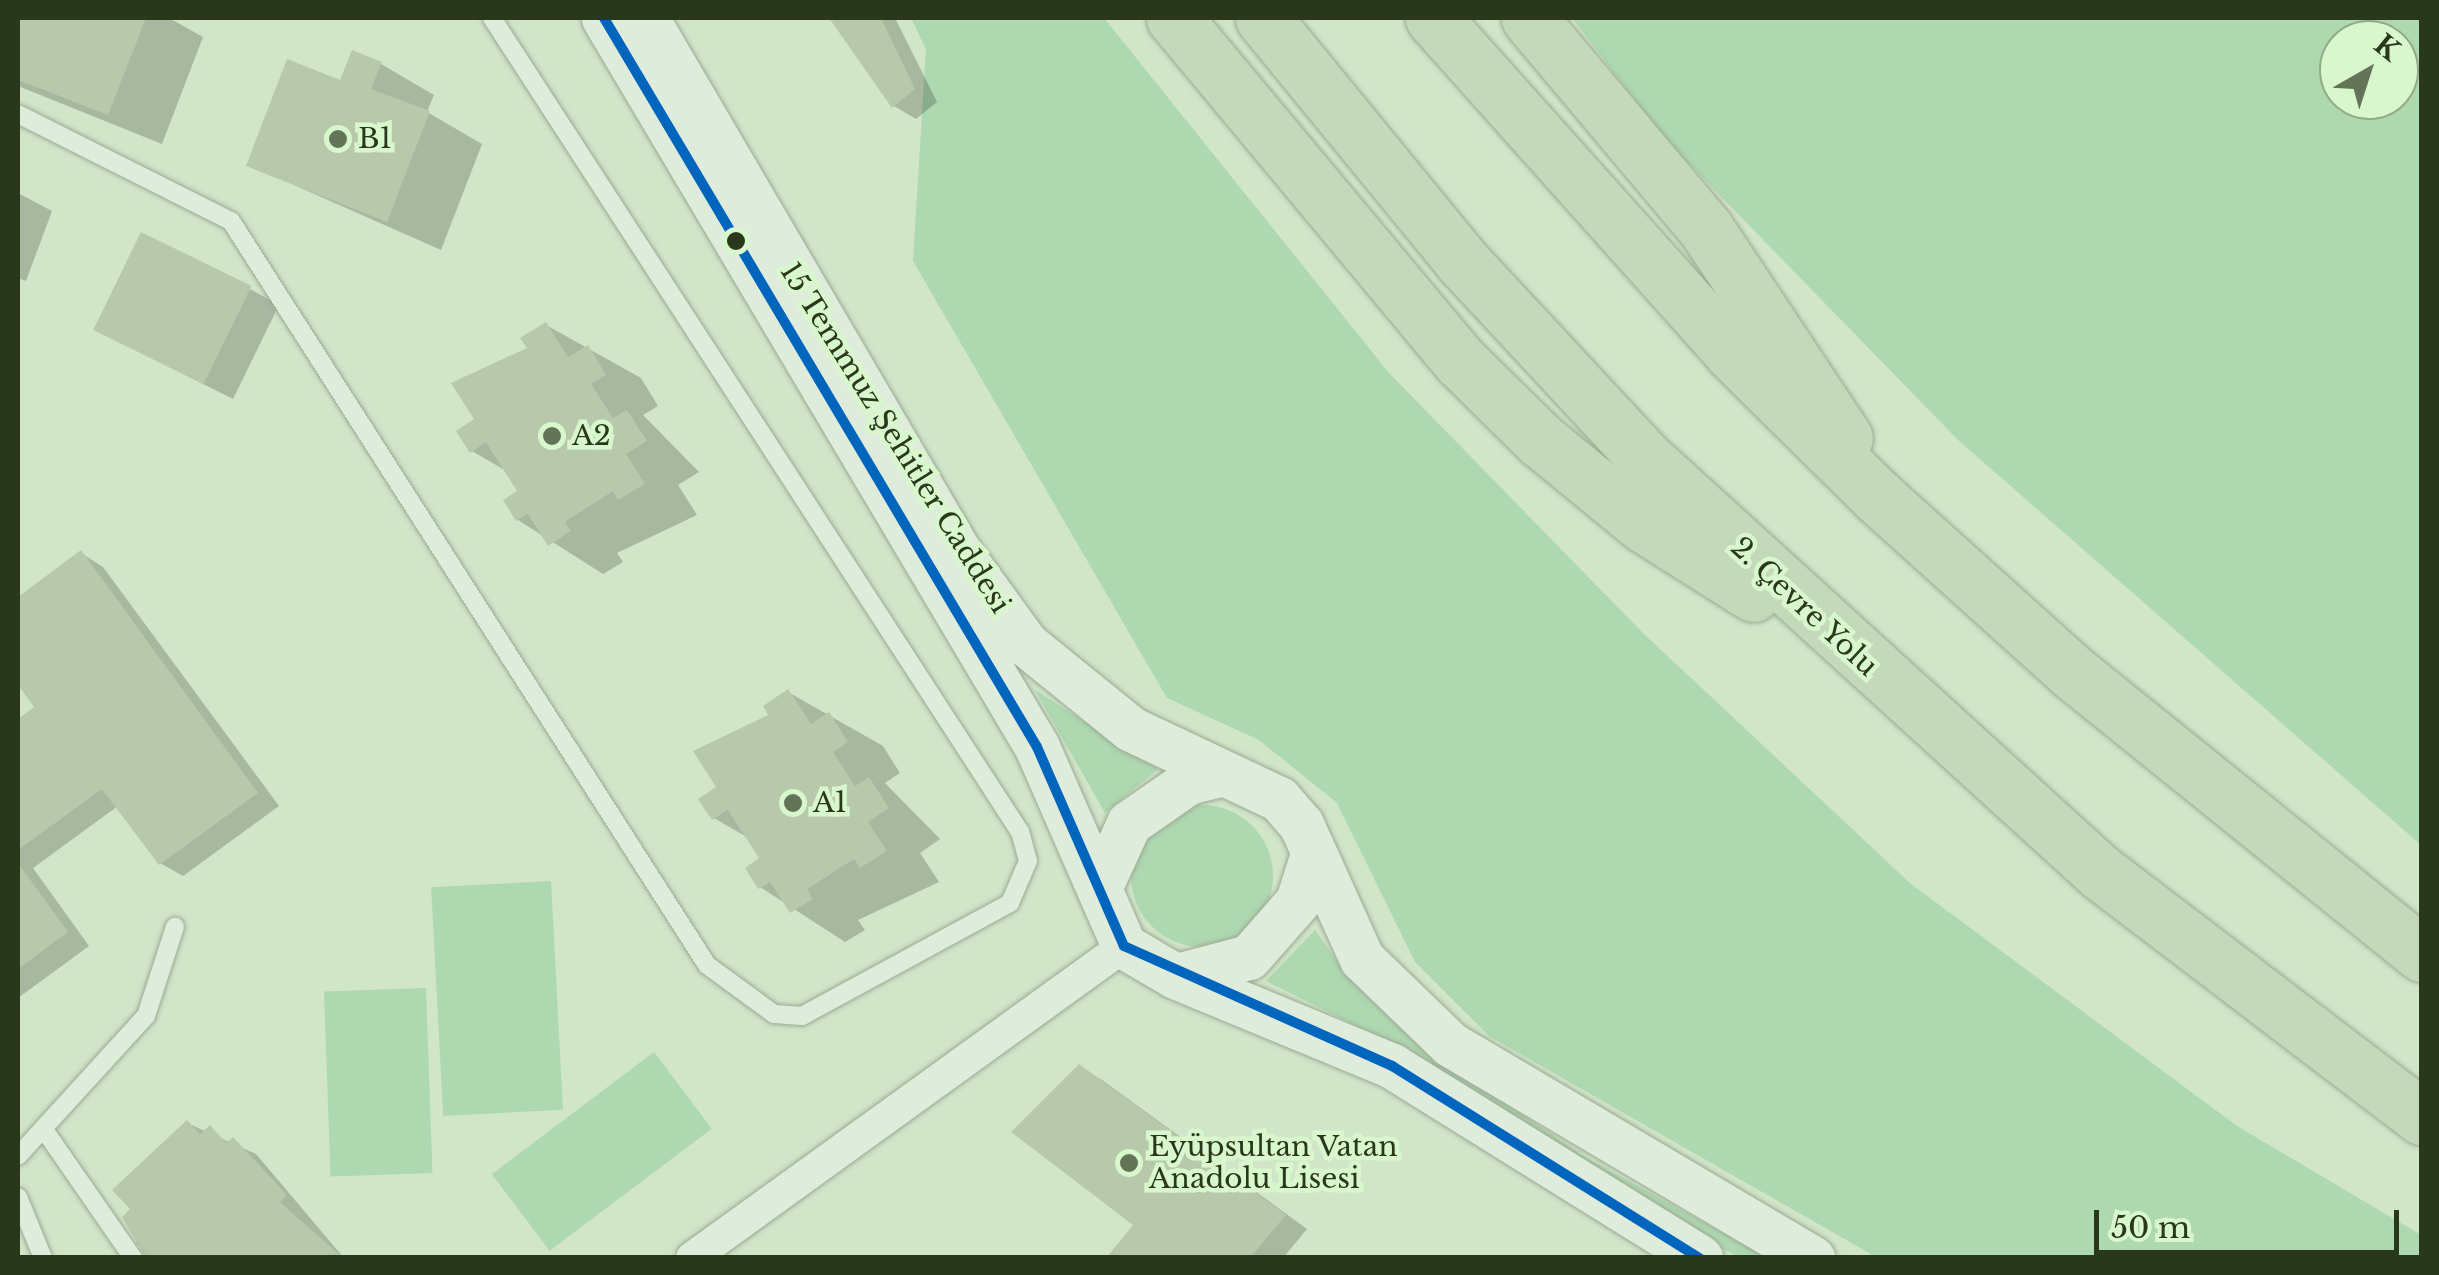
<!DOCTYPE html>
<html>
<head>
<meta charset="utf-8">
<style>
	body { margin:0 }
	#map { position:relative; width:2439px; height:1275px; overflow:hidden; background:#d1e5c9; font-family:"Libre Baskerville",serif }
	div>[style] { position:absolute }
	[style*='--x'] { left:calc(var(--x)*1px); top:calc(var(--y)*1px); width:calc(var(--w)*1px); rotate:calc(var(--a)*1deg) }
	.green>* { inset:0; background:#aed8b0; transform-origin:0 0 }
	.round { border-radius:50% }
	.shadow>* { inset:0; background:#0003 }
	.building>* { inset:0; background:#b7c9aa; transform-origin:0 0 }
	.roads { filter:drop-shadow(0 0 2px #9ba993) drop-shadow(0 0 2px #9ba993) }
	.service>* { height:18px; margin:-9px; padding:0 9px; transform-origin:9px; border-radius:9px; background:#dfecdc }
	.minor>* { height:32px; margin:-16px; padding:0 16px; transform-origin:16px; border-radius:16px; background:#dfecdc }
	.secondary>* { height:45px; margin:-22.5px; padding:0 22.5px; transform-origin:22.5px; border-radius:22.5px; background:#dfecdc }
	.motorway>* { height:55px; margin:-27.5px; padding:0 27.5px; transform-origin:27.5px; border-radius:27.5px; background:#c4d8ba }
	.bus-1>* { height:10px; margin:-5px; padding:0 5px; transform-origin:5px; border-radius:5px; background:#0065bd }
	.dots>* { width:28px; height:28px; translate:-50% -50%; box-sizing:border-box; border:5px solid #d8f7cd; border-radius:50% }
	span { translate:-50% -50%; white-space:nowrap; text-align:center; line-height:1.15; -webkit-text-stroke:9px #d8f7cd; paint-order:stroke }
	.poi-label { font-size:28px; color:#29371b }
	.left { translate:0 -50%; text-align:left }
	.street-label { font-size:28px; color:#29371b }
	.frame { position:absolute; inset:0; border:20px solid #29371b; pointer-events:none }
	.north { position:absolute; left:2319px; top:20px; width:100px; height:100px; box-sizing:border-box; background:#d8f7cd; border:2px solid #92aa86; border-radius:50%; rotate:39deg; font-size:28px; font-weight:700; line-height:40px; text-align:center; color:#29371b }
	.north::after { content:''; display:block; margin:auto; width:35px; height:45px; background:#647458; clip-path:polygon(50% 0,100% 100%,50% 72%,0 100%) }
	.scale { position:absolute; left:2094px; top:1210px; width:305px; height:45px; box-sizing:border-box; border:5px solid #29371b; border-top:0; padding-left:12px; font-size:30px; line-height:35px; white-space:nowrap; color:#29371b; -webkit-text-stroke:8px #d8f7cd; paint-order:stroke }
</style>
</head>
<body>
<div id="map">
	<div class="green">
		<i style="clip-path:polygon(911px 18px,1104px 18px,1389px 373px,1645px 635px,1911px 884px,2237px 1126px,2421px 1235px,2421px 1257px,1876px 1257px,1489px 1036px,1415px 962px,1337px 803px,1259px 740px,1167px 698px,913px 261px,926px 49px)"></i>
		<i style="clip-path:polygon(evenodd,1572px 18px,2421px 18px,2421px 845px,1957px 439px,1664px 138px,1572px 18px,2339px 40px,2399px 40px,2399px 100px,2339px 100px,2339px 40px)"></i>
		<i style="clip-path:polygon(1035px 690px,1158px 769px,1105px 813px)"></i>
		<i class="round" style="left:1131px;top:805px;width:142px;height:142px"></i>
		<i style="left:551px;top:881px;width:229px;height:120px;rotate:87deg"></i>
		<i style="clip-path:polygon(1315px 930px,1348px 976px,1430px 1052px,1585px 1157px,1767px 1257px,1738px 1257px,1578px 1167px,1427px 1061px,1266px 981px)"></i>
		<i style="left:426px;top:988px;width:185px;height:102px;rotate:88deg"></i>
		<i style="left:654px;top:1052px;width:96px;height:203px;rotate:53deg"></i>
	</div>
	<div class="shadow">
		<i style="clip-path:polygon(18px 18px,169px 18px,203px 37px,162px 144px,18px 86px)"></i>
		<i style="clip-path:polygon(832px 18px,895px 18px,937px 102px,916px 119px,894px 106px)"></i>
		<i style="clip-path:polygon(381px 64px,434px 95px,427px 112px,482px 144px,441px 250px,249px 165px,342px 83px)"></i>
		<i style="clip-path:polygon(18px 193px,52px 211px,26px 281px,18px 278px)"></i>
		<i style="clip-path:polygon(250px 289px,279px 305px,233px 399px,125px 345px)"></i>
		<i style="clip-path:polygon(546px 325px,641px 378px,658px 406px,643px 415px,699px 472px,678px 485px,697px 515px,617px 553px,623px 562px,603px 574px,518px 520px,521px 492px,508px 472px,472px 451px,478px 420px)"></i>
		<i style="clip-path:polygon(81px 553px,103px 567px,279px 806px,183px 876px,160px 863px,118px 806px,33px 868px,89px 946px,18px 998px,18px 722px,38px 708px,18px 680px,18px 600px)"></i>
		<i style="clip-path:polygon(788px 692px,883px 746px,900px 773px,885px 783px,940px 839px,920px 853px,939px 882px,858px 920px,865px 930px,845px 942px,760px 887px,763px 859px,750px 839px,714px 818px,720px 788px)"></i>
		<i style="clip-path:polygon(1079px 1067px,1102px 1080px,1307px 1229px,1283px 1258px,1109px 1258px,1136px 1224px)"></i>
		<i style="clip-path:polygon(187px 1123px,256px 1154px,344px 1258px,152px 1258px,136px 1243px)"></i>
	</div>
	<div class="building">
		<i style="clip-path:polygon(18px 18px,146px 18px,108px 115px,18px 80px)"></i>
		<i style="clip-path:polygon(829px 18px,881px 18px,915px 89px,892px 108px)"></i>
		<i style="clip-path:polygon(352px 50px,382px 62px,371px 89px,430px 111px,387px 222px,246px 166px,287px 59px,340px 80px)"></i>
		<i style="left:141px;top:232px;width:123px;height:109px;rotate:26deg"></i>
		<i style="clip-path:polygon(546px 322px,568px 357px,588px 345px,606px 375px,591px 384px,613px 418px,627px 410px,647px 441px,626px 454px,645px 484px,618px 500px,613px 491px,565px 522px,571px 531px,548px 546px,528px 514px,516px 521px,503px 500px,517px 491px,486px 442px,470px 453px,456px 431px,474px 419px,451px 383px,527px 348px,520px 338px)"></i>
		<i style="clip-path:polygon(81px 550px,258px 793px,159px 865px,102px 789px,18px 850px,18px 719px,34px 707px,18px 685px,18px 597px)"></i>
		<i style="clip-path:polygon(788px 689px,811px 724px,829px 712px,848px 742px,833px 752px,855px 786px,869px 777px,889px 808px,868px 822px,887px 851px,860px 868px,854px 859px,807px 889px,813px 899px,790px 913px,770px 882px,758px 889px,745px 868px,759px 858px,728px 810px,712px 820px,698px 799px,716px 787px,693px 751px,768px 715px,763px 706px)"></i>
		<i style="clip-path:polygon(18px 863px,68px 932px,18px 969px)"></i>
		<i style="clip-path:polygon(1079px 1064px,1286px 1215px,1250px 1258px,1106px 1258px,1133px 1225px,1011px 1132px)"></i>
		<i style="clip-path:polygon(187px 1120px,200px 1134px,210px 1125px,226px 1143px,233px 1137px,287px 1195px,280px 1202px,343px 1258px,146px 1258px,122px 1217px,130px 1209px,112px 1190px)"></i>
	</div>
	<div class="roads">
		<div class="service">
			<i style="--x:18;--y:114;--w:238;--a:26.7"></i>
			<i style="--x:231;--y:221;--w:883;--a:57.39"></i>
			<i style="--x:707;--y:965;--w:83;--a:36.2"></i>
			<i style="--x:774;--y:1014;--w:28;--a:4"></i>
			<i style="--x:802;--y:1016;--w:237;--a:-28.5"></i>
			<i style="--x:1010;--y:903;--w:46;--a:-66.8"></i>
			<i style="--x:1028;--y:861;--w:30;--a:-105"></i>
			<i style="--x:1020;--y:832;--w:970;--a:-122.97"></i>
			<i style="--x:45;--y:1131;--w:155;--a:55.3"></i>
			<i style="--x:18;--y:1156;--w:190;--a:-47.6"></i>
			<i style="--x:146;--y:1016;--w:94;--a:-72"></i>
			<i style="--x:18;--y:1197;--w:66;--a:67.7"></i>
		</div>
		<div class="minor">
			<i style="--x:692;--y:1258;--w:533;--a:-35.84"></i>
		</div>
		<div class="secondary">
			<i style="--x:604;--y:18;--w:848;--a:59.29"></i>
			<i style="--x:1037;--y:747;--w:217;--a:66.4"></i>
			<i style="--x:1124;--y:946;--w:59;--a:30.5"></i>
			<i style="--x:1175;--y:976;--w:235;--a:22.5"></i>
			<i style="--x:1392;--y:1066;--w:363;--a:31.9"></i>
			<i style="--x:646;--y:18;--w:615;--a:59.64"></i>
			<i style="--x:957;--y:549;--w:117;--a:54"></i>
			<i style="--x:1026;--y:644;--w:135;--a:39"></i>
			<i style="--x:1131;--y:729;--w:164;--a:25.3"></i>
			<i style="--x:1279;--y:799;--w:33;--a:49"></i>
			<i style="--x:1301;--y:824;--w:148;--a:65.7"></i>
			<i style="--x:1362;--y:959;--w:122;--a:44"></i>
			<i style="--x:1450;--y:1044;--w:421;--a:30.6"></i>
			<i style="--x:1101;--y:884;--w:67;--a:-65.3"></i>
			<i style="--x:1129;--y:823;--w:72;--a:-34.8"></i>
			<i style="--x:1188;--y:782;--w:32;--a:-14"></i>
			<i style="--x:1177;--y:976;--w:74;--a:-14.8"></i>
			<i style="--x:1249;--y:957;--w:74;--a:-48.8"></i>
			<i style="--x:1298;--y:901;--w:46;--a:-72.3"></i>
		</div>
		<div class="motorway">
			<i style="--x:1174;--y:18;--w:447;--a:50.2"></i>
			<i style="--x:1460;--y:361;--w:111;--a:44.6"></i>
			<i style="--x:1539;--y:439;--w:136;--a:39.3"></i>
			<i style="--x:1644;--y:525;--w:129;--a:32.3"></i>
			<i style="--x:1263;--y:18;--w:311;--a:50.7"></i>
			<i style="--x:1460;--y:259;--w:272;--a:47.1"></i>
			<i style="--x:1645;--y:458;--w:615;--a:42.3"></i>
			<i style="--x:2100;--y:872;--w:405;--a:37.3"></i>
			<i style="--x:1433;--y:18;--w:449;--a:48.2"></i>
			<i style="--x:1732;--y:353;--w:205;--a:44.6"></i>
			<i style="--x:1878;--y:497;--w:260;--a:42"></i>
			<i style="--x:2071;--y:671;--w:451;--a:38.9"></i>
			<i style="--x:1529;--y:18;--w:275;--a:50"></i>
			<i style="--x:1706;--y:229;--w:251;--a:56.4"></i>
		</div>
	</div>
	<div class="bus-1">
		<i style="--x:604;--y:18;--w:848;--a:59.29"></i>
		<i style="--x:1037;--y:747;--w:217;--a:66.4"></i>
		<i style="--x:1124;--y:946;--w:294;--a:24.1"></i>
		<i style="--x:1392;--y:1066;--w:362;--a:32"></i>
	</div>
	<div class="dots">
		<i style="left:338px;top:139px;background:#647458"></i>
		<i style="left:736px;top:241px;background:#29371b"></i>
		<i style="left:552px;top:436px;background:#647458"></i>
		<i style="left:793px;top:803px;background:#647458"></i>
		<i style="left:1129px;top:1163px;background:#647458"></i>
	</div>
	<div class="poi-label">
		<span class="left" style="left:358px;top:139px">B1</span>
		<span class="left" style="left:572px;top:436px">A2</span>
		<span class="left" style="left:813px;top:803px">A1</span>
		<span class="left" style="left:1149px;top:1163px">Eyüpsultan Vatan<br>Anadolu Lisesi</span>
	</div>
	<div class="street-label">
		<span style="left:895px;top:438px;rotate:58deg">15 Temmuz Şehitler Caddesi</span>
		<span style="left:1804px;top:607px;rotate:43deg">2. Çevre Yolu</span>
	</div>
	<div class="frame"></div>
	<div class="north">K</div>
	<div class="scale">50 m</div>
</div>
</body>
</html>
